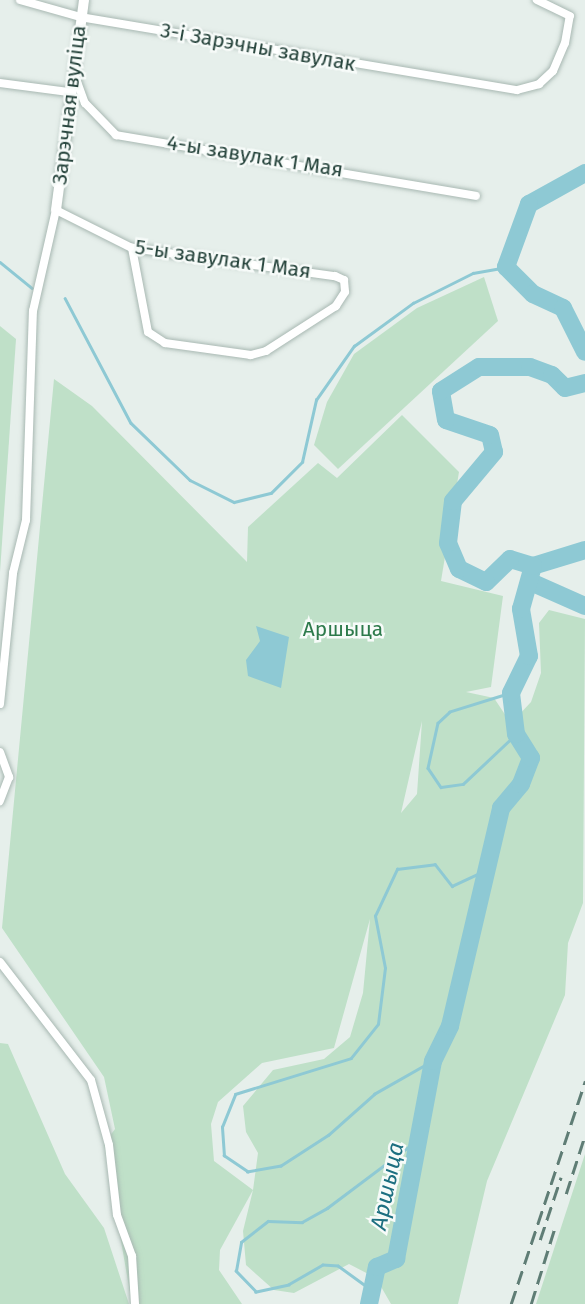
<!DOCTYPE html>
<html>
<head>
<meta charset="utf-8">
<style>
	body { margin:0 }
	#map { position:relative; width:585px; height:1304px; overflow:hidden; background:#e6efeb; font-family:"Fira Sans",sans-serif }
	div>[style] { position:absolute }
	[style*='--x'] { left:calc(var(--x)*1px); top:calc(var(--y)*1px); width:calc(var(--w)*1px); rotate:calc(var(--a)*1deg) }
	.green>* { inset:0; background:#bfe0c8 }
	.water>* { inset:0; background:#8ec9d4 }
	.stream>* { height:2.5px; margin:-1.25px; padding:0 1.25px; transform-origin:1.25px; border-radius:1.25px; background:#8ec9d4 }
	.river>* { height:18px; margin:-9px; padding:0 9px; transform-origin:9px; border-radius:9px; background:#8ec9d4 }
	.roads { filter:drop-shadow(0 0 2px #a8b8b2) drop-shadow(0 0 2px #a8b8b2) }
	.minor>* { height:8px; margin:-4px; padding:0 4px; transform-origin:4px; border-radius:4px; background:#fff }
	.tertiary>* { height:10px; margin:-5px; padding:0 5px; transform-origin:5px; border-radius:5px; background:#fff }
	.rail>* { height:2.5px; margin-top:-1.25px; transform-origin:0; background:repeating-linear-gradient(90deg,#5f7d75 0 14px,transparent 0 21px) }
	span { translate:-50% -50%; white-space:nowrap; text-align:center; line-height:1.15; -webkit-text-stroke:5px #f7fbf9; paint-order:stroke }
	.street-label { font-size:21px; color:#24423a }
	.park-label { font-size:21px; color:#2d7a4b }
	.water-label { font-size:23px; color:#1c6f80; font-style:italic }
</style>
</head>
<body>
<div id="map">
	<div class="green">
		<i style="clip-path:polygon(484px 277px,498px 321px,338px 469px,314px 445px,327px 402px,354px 354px,417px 308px)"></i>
		<i style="clip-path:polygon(0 326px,16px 339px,0 572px)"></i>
		<i style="clip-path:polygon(evenodd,54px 379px,92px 406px,247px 562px,248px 527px,318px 463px,337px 478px,402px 415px,459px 472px,441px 581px,503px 596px,491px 687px,466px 692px,494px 698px,506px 716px,516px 718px,531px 702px,541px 673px,539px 623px,549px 610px,585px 619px,583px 903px,568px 943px,565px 995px,487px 1181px,458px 1304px,391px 1304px,376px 1278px,349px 1264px,294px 1293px,274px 1290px,246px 1265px,243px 1231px,253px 1190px,220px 1250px,219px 1270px,242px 1304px,132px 1304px,104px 1144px,115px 1129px,104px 1077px,2px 928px,54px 379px,422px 721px,417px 794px,401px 813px,422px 721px,54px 379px,370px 919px,363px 993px,350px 1037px,324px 1059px,273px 1070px,243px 1106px,246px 1132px,258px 1153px,253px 1190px,214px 1161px,211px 1124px,218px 1102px,262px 1063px,334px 1048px,370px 919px)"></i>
		<i style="clip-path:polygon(0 1043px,8px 1044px,65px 1174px,104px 1228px,129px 1304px,0 1304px)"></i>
		<i style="clip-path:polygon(585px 1154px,585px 1304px,536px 1304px,537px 1301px)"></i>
	</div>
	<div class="water">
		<i style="clip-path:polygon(256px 626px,289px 637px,281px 688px,248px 676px,246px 660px,260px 641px)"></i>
	</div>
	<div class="stream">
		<i style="--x:0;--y:262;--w:41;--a:39.1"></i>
		<i style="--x:65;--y:298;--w:141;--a:62.2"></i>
		<i style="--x:131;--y:423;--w:82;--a:44"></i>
		<i style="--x:190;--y:480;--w:49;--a:26.6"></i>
		<i style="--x:234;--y:502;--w:38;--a:-14"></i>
		<i style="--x:271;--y:493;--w:44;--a:-45"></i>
		<i style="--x:302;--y:462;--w:64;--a:-77.3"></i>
		<i style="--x:316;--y:400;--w:66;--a:-54.9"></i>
		<i style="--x:354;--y:346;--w:73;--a:-36.1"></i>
		<i style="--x:413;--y:303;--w:67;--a:-26.6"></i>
		<i style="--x:473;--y:273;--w:34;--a:-10"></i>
		<i style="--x:511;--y:693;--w:64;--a:162.7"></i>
		<i style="--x:450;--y:712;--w:16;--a:137"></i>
		<i style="--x:438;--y:723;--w:46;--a:102.5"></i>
		<i style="--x:428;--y:768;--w:23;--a:56"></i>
		<i style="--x:441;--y:787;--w:22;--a:-8"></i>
		<i style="--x:463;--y:784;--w:73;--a:-43.3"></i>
		<i style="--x:433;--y:1061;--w:67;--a:150.4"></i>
		<i style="--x:375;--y:1094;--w:62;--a:138.3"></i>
		<i style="--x:329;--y:1135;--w:57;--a:147.1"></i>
		<i style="--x:281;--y:1166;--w:34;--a:170"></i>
		<i style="--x:248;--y:1172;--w:29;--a:-146"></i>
		<i style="--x:224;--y:1156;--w:29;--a:-94"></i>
		<i style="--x:222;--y:1127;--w:35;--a:-68"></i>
		<i style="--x:235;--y:1094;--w:121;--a:-17.2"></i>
		<i style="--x:351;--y:1058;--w:43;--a:-51.5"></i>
		<i style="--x:378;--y:1024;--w:56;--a:-82.9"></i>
		<i style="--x:385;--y:968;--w:53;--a:-100.9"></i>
		<i style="--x:375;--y:916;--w:52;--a:-64.9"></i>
		<i style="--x:397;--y:869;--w:38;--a:-7"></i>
		<i style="--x:435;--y:864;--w:28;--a:52"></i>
		<i style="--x:452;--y:886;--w:38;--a:-25"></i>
		<i style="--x:368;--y:1288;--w:37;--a:-144"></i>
		<i style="--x:338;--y:1266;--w:15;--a:-176"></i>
		<i style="--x:323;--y:1265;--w:39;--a:150"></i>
		<i style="--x:289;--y:1285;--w:34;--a:168"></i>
		<i style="--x:256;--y:1292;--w:29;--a:-134"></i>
		<i style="--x:236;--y:1271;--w:29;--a:-80"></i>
		<i style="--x:241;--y:1242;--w:34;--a:-38"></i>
		<i style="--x:268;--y:1221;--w:34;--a:2"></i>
		<i style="--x:302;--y:1222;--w:29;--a:-29"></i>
		<i style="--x:327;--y:1208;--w:120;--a:-36.9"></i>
	</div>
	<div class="river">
		<i style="--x:585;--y:173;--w:64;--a:151"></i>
		<i style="--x:529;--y:204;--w:67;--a:110.1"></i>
		<i style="--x:506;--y:267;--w:38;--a:45"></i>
		<i style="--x:533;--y:294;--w:33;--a:25"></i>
		<i style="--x:563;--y:308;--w:49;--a:63.4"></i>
		<i style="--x:533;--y:566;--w:54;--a:-17.1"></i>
		<i style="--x:533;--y:583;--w:57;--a:23.9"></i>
		<i style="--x:369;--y:1304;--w:38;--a:-78"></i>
		<i style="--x:377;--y:1267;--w:21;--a:-23"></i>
		<i style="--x:396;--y:1259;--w:201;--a:-79.4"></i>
		<i style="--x:433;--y:1061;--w:39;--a:-64"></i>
		<i style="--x:450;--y:1026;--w:224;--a:-76.8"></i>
		<i style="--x:501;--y:808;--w:31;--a:-50"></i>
		<i style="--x:521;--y:784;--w:28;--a:-69"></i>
		<i style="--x:531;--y:758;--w:28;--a:-122"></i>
		<i style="--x:516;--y:734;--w:41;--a:-97"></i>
		<i style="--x:511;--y:693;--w:41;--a:-64.1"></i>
		<i style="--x:529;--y:656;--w:48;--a:-99.7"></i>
		<i style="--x:521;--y:609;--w:45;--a:-74.4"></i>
		<i style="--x:533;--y:566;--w:24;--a:-163"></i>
		<i style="--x:510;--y:559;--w:33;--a:136"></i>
		<i style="--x:486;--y:582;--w:30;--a:-154"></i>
		<i style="--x:459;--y:569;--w:28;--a:-113"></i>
		<i style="--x:448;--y:543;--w:42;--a:-83.2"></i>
		<i style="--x:453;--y:501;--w:64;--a:-50.1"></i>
		<i style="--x:494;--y:452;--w:17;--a:-103"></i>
		<i style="--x:490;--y:435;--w:46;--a:-161.2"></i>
		<i style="--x:446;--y:420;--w:29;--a:-100"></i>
		<i style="--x:441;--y:391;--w:45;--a:-32.3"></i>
		<i style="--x:479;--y:367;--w:51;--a:0"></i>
		<i style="--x:530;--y:367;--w:23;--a:20"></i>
		<i style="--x:552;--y:375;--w:18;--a:45"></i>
		<i style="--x:565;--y:388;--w:21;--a:-14"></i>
	</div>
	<div class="roads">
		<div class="minor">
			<i style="--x:20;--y:0;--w:62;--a:15.8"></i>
			<i style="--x:80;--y:17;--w:443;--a:9.5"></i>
			<i style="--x:517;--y:90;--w:23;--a:-15"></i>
			<i style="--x:539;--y:84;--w:19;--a:-43"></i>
			<i style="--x:553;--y:71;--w:30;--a:-67"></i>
			<i style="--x:565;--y:43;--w:27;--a:-80"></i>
			<i style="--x:570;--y:16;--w:37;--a:-154"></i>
			<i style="--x:75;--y:76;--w:29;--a:70"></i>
			<i style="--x:85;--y:103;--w:45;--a:45.9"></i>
			<i style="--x:116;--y:135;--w:365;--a:9.6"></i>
			<i style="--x:0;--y:83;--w:69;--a:7.5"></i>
			<i style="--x:0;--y:704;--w:132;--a:-84.3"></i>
			<i style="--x:13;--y:573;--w:55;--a:-76.2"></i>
			<i style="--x:26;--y:520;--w:209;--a:-88.1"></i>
			<i style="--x:33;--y:311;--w:104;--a:-77.2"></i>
			<i style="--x:56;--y:210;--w:85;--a:26.6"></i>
			<i style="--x:132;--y:248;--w:205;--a:7.9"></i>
			<i style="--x:335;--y:276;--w:10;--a:24"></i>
			<i style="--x:344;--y:280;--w:12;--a:85"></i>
			<i style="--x:345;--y:292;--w:17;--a:123"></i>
			<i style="--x:336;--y:306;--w:83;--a:147.3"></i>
			<i style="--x:266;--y:351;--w:16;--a:165"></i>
			<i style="--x:251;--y:355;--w:87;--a:-172.1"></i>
			<i style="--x:165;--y:343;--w:20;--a:-147"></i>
			<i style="--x:148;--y:332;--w:86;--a:-100.8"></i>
			<i style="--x:0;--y:752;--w:27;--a:70"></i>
			<i style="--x:9;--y:777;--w:26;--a:111"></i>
			<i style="--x:0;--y:962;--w:149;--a:52.4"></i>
			<i style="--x:91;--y:1080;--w:67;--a:74.5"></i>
			<i style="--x:109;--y:1145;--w:70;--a:83.5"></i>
			<i style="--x:117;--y:1215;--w:44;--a:69.9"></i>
			<i style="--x:132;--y:1256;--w:48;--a:86.4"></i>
		</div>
		<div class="tertiary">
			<i style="--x:56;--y:210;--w:212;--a:-82.4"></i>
		</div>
	</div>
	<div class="rail">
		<i style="--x:566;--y:1194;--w:62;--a:-72.1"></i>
		<i style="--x:540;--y:1240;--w:66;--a:-71.6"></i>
		<i style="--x:511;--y:1304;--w:235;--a:-71.6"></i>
		<i style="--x:531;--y:1304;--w:81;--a:-72.7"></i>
	</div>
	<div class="street-label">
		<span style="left:258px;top:47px;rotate:10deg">3-і Зарэчны завулак</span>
		<span style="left:69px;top:105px;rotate:-83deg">Зарэчная вуліца</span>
		<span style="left:255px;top:156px;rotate:9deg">4-ы завулак 1 Мая</span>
		<span style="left:223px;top:259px;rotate:8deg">5-ы завулак 1 Мая</span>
	</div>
	<div class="park-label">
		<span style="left:343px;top:629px">Аршыца</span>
	</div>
	<div class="water-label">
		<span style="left:387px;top:1186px;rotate:-78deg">Аршыца</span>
	</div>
</div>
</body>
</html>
